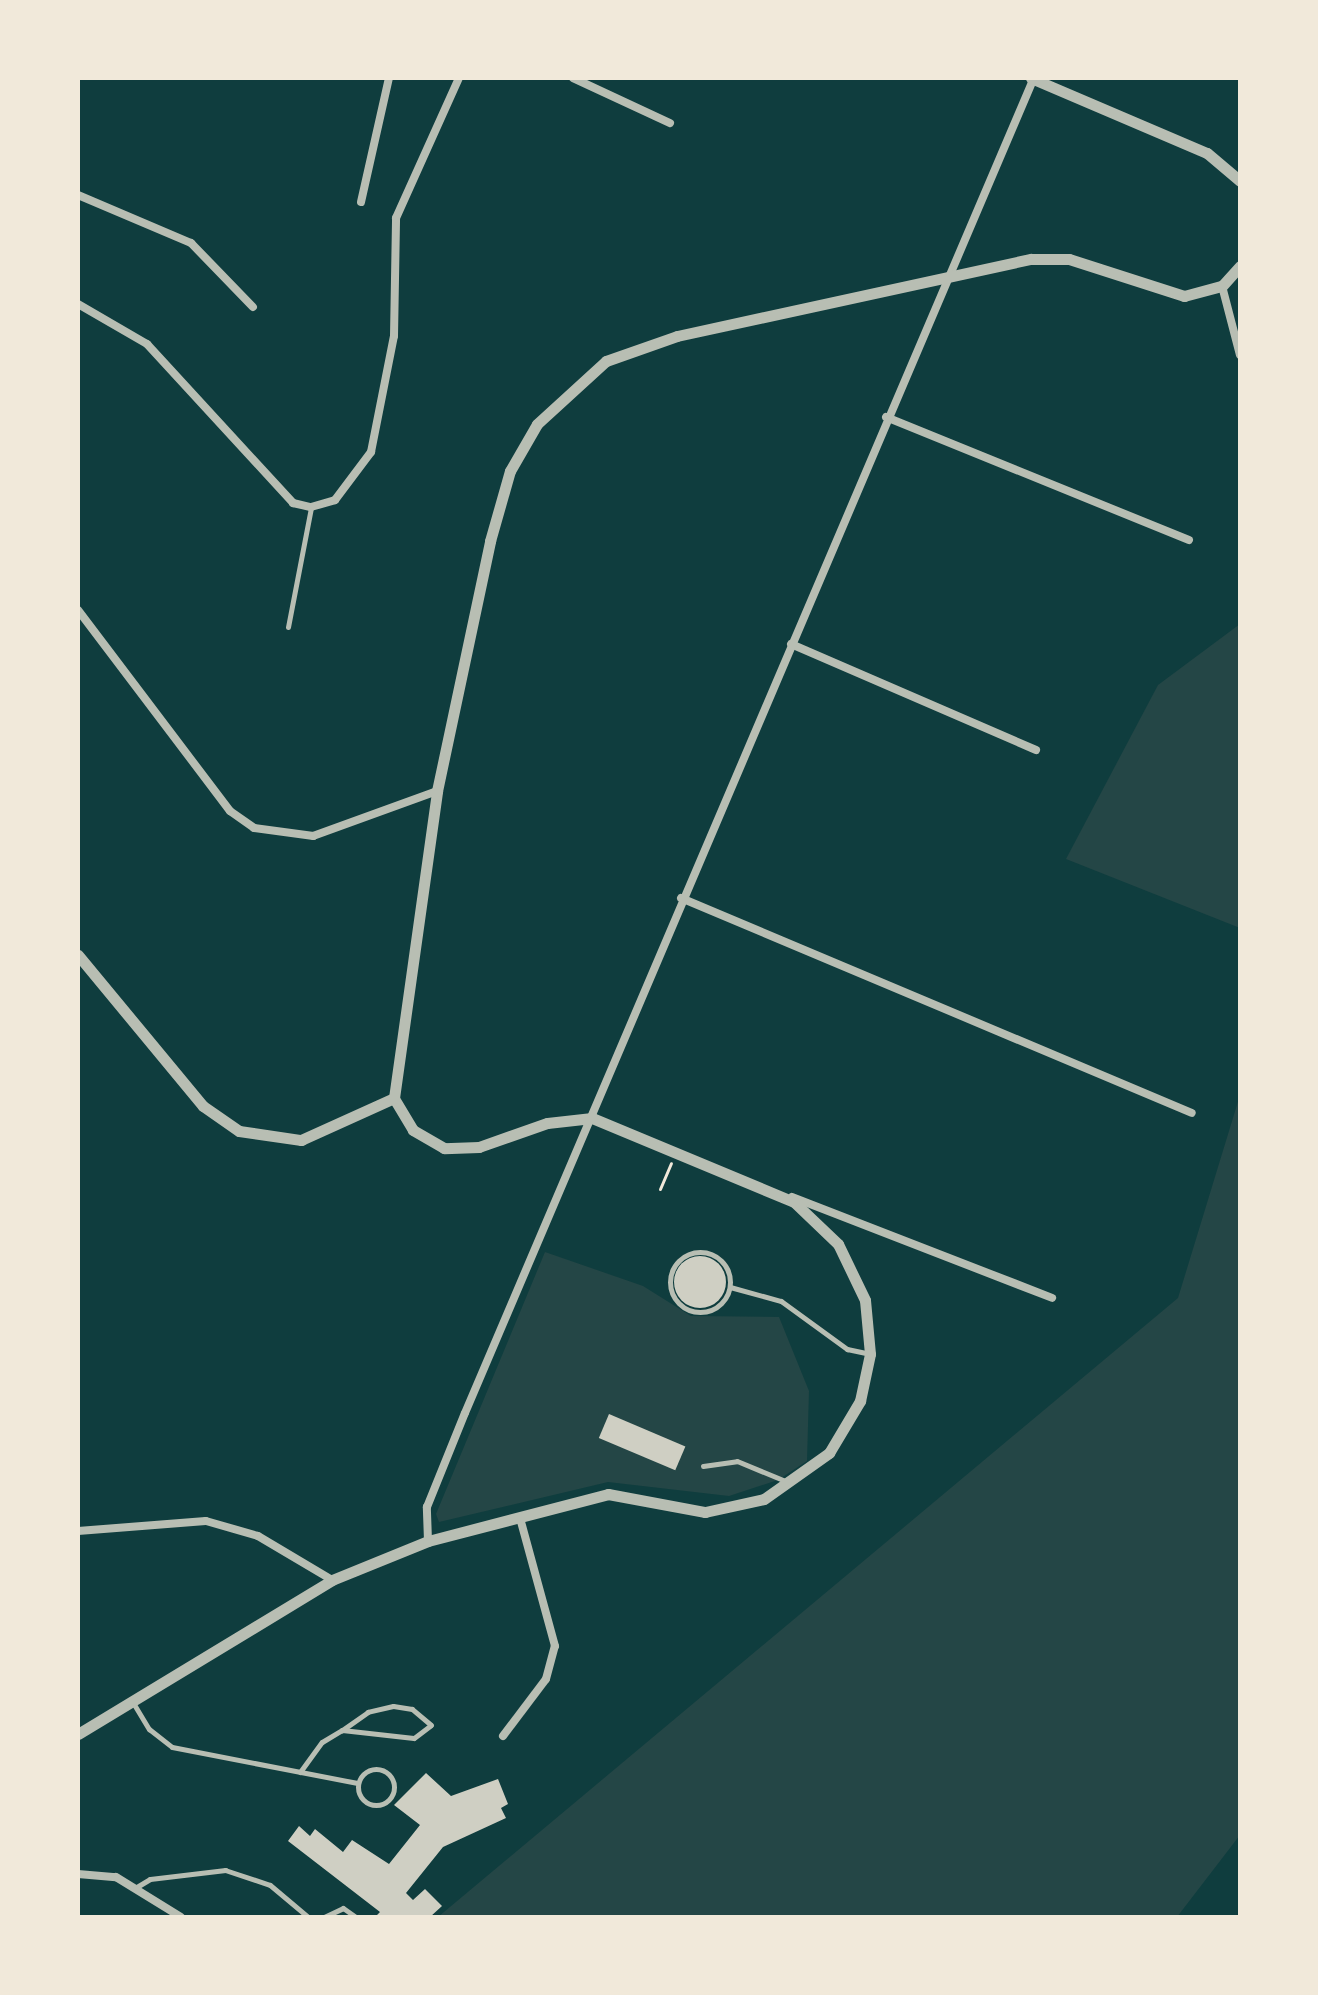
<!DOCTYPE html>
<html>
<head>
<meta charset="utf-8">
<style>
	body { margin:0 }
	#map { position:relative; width:1318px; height:1995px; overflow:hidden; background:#0f3d3e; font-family:Figtree,sans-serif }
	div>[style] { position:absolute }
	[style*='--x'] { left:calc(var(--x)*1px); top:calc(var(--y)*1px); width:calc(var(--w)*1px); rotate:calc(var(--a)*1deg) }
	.green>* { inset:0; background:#244646 }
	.building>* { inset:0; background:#cfcfc3; transform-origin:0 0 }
	.round { border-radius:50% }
	.path>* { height:3px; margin:-1.5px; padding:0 1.5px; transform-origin:1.5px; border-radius:1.5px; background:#f1e9da }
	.service>* { height:5px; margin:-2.5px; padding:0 2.5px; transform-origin:2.5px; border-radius:2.5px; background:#b8beb3 }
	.service>.ring { margin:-2.5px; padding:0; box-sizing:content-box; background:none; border:5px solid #b8beb3; border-radius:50% }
	.minor>* { height:8px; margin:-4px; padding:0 4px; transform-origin:4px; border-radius:4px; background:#b8beb3 }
	.tertiary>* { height:11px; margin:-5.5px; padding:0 5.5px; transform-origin:5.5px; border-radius:5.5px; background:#b8beb3 }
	span { translate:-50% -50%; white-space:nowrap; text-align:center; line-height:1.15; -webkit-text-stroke:8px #f1e9da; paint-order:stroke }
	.frame { position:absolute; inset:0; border:80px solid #f1e9da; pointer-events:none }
</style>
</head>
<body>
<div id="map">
	<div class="green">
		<i style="clip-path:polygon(1240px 624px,1240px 928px,1066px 859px,1158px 685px)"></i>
		<i style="clip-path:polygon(1240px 1095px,1240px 1835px,1177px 1917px,438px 1917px,1178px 1298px)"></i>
		<i style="clip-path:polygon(545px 1252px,643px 1286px,691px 1316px,779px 1317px,809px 1391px,807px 1461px,778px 1480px,729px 1496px,608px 1482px,439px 1522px,436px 1514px)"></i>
	</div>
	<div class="building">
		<i class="round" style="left:674px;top:1256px;width:52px;height:52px"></i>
		<i style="left:609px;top:1414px;width:83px;height:26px;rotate:23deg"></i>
		<i style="clip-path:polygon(426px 1773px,451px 1796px,498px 1779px,508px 1804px,501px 1808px,506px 1818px,443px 1847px,406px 1893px,413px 1900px,425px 1889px,442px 1906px,430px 1917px,375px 1917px,380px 1912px,288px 1841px,299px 1826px,310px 1836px,315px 1829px,343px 1852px,352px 1840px,389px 1864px,420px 1825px,394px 1805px)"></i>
	</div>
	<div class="path">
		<i style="--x:660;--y:1189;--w:28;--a:-67"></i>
	</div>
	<div class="service">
		<i style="--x:288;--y:627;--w:122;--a:-79.1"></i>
		<i class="ring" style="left:670px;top:1252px;width:55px;height:55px"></i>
		<i style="--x:730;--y:1287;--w:53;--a:15.4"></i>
		<i style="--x:781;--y:1301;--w:82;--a:36"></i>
		<i style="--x:847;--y:1349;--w:24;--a:12"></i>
		<i style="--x:703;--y:1466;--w:34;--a:-8"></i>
		<i style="--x:737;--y:1461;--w:55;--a:22.4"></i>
		<i style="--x:132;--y:1701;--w:33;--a:59"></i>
		<i style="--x:149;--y:1729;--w:29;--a:38"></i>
		<i style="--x:172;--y:1747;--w:189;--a:11"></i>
		<i class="ring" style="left:358px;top:1769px;width:31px;height:31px"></i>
		<i style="--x:300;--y:1772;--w:37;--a:-54"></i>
		<i style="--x:322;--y:1742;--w:23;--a:-31"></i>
		<i style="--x:342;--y:1730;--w:72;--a:6.3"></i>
		<i style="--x:414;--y:1738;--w:21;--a:-37"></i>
		<i style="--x:431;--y:1725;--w:25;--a:-140"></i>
		<i style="--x:412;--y:1709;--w:19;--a:-171"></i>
		<i style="--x:393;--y:1706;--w:26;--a:167"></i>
		<i style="--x:368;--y:1712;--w:32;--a:145"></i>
		<i style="--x:135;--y:1888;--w:17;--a:-31"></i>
		<i style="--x:150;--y:1879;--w:76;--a:-6.8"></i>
		<i style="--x:225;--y:1870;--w:47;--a:18.4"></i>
		<i style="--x:270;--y:1885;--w:50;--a:40.1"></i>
		<i style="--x:324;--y:1917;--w:21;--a:-25"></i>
		<i style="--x:343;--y:1908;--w:16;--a:35"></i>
	</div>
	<div class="minor">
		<i style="--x:573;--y:78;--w:107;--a:24.9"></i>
		<i style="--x:78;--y:195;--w:123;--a:23"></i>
		<i style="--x:191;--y:243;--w:89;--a:45.9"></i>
		<i style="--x:361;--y:202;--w:127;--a:-77.3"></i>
		<i style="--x:1222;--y:286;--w:71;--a:75.4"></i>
		<i style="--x:78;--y:304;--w:80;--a:30.1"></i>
		<i style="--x:147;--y:344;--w:216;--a:47.4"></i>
		<i style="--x:293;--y:503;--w:18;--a:13"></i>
		<i style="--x:311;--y:507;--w:25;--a:-16"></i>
		<i style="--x:335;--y:500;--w:60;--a:-53.1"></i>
		<i style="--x:371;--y:452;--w:118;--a:-78.8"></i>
		<i style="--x:394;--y:336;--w:118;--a:-89"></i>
		<i style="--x:396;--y:218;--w:154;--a:-65.8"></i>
		<i style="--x:886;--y:417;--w:327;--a:22.1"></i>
		<i style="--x:78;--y:610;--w:252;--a:52.9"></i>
		<i style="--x:230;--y:811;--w:29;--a:35"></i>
		<i style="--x:254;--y:828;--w:60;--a:7.7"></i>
		<i style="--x:313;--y:836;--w:132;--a:-19.9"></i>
		<i style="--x:791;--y:644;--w:267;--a:23.4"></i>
		<i style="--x:681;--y:898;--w:554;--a:22.82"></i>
		<i style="--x:792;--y:1197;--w:279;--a:21.2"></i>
		<i style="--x:78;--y:1531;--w:128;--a:-4.5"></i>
		<i style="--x:206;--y:1521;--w:54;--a:16.1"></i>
		<i style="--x:258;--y:1536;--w:86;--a:30.7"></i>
		<i style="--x:428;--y:1541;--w:34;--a:-92"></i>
		<i style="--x:427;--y:1507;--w:101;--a:-68"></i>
		<i style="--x:465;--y:1413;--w:1451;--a:-66.92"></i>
		<i style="--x:503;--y:1736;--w:71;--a:-53"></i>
		<i style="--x:546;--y:1679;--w:34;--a:-75"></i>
		<i style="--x:555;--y:1646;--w:133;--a:-105.3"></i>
		<i style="--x:78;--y:1874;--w:38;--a:5"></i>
		<i style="--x:116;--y:1877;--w:76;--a:31.6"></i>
	</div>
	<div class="tertiary">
		<i style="--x:1031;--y:78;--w:191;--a:23.1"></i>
		<i style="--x:1207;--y:153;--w:43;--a:40.3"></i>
		<i style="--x:78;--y:955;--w:196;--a:50.4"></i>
		<i style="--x:203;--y:1106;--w:44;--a:34.8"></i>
		<i style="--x:239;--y:1131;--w:63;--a:8.3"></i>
		<i style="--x:301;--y:1140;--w:102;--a:-24.3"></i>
		<i style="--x:78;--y:1734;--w:297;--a:-31.2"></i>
		<i style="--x:332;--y:1580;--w:104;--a:-22.1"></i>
		<i style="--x:428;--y:1541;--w:186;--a:-14.6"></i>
		<i style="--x:608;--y:1494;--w:99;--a:10.5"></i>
		<i style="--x:705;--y:1512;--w:60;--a:-12.4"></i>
		<i style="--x:764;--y:1499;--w:80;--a:-35.3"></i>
		<i style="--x:829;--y:1453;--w:61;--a:-59.2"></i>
		<i style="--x:860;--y:1401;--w:48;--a:-78"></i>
		<i style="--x:870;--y:1354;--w:54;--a:-95.3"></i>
		<i style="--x:865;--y:1300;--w:62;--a:-115.7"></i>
		<i style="--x:838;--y:1244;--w:61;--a:-136.3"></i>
		<i style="--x:794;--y:1202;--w:219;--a:-157.4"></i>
		<i style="--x:592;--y:1118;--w:45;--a:173.7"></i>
		<i style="--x:547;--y:1123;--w:72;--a:160.6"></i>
		<i style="--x:479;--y:1147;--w:35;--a:178"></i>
		<i style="--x:444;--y:1148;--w:36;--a:-150"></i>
		<i style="--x:413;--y:1130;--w:37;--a:-121"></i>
		<i style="--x:394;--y:1098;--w:310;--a:-82"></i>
		<i style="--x:437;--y:791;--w:256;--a:-78"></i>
		<i style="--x:490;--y:541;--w:73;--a:-74.1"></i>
		<i style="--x:510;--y:471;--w:54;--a:-60.1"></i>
		<i style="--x:537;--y:424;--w:93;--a:-42.4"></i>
		<i style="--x:606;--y:361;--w:75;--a:-19.4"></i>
		<i style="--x:677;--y:336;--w:362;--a:-12.3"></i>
		<i style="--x:1031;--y:259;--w:38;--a:0"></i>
		<i style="--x:1069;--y:259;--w:121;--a:17.8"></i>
		<i style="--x:1184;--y:296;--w:39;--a:-15"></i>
		<i style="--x:1222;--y:286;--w:27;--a:-48"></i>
	</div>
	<div class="frame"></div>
</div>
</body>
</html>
